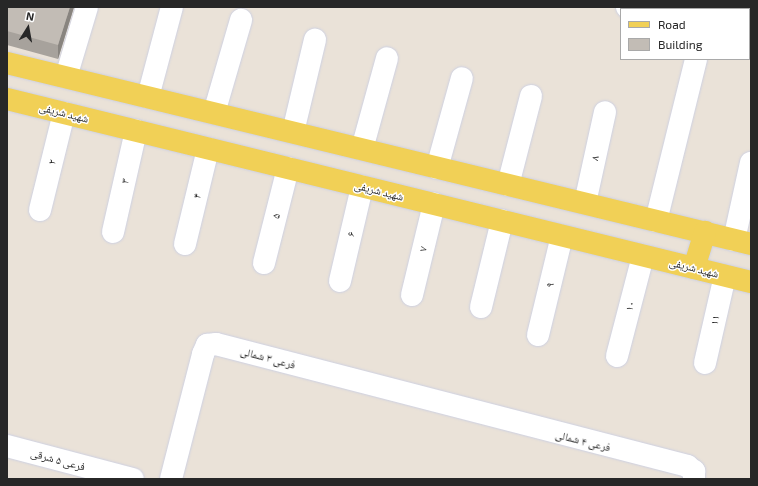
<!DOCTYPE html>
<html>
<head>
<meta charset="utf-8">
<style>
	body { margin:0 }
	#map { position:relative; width:758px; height:486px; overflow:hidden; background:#eae2d8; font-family:"Exo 2","Noto Naskh Arabic",sans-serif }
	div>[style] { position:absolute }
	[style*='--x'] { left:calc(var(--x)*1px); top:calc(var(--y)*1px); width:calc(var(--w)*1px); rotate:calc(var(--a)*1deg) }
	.green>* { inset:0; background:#ace293 }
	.roads { filter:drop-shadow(0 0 1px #cdd0e1) drop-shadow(0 0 1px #cdd0e1) }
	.minor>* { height:22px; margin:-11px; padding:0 11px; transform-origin:11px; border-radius:11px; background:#fff }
	.major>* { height:22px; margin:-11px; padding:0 11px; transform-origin:11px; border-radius:11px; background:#f1d056 }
	.wall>* { inset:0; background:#a7a29c }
	.shaded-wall>* { inset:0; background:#88847f }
	.building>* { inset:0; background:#c2bcb5 }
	span { translate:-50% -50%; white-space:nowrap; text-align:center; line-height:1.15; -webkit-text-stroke:3px #fff; paint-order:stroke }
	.street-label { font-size:11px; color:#272727 }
	.frame { position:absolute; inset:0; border:8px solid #272727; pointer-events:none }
	.legend { position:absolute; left:620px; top:8px; width:130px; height:52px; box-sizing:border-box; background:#fff; border:1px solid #a9a9a9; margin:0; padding:5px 7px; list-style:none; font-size:12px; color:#272727 }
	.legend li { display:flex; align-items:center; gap:8px; height:20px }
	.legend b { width:20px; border:1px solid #a9a9a9 }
	.north { position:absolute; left:8px; top:8px; width:40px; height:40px; -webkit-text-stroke:3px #fff; paint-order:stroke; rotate:11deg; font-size:11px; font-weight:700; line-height:16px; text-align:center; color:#272727 }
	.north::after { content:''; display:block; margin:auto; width:14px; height:18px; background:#272727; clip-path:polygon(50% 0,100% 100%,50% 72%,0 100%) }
</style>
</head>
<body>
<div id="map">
	<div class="green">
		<i style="clip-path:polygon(667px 7px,751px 7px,751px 33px,749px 9px)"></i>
	</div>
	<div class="roads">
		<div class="minor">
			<i style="--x:627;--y:7;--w:3;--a:45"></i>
			<i style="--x:749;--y:43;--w:2;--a:27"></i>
			<i style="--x:66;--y:77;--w:73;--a:-73.3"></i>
			<i style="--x:148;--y:97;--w:93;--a:-75.1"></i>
			<i style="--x:214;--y:113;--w:97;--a:-73.8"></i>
			<i style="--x:293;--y:132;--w:95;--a:-76.6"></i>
			<i style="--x:362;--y:149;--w:94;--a:-74.6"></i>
			<i style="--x:437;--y:168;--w:93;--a:-74.5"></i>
			<i style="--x:508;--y:185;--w:92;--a:-75.5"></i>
			<i style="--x:585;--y:203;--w:93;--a:-77.6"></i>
			<i style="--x:40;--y:210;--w:100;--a:-76.1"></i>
			<i style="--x:656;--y:221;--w:167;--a:-76.1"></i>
			<i style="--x:113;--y:232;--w:104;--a:-77.2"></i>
			<i style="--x:734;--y:240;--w:79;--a:-77.6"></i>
			<i style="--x:185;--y:244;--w:98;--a:-76.4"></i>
			<i style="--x:264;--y:263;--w:98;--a:-75.8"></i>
			<i style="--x:340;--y:281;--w:97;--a:-76.8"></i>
			<i style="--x:412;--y:295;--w:94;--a:-76.4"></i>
			<i style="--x:481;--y:307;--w:89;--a:-76.3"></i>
			<i style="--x:538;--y:335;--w:102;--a:-76.4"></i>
			<i style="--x:617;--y:356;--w:103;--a:-75.4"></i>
			<i style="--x:705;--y:363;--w:89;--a:-77.1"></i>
			<i style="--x:7;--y:446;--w:130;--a:14.7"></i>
			<i style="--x:171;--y:479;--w:129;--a:-75.6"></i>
			<i style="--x:203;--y:354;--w:10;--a:-66"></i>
			<i style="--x:207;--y:345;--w:9;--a:-6"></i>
			<i style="--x:216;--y:344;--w:487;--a:14.5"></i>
			<i style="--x:687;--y:466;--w:9;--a:36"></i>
			<i style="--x:694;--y:471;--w:8;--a:90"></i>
		</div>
		<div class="major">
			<i style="--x:7;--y:63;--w:766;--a:13.67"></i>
			<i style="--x:7;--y:99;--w:766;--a:13.82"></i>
			<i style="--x:694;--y:268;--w:38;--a:-73"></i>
		</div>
	</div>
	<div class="wall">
		<i style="clip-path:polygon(7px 7px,74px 7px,58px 59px,7px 45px)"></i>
	</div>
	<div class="shaded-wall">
		<i style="clip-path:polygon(70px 7px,74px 7px,58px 59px,58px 45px)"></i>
	</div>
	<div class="building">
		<i style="clip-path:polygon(7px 7px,70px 7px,58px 45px,7px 31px)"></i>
	</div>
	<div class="street-label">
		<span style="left:64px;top:113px;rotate:14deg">شهید شریفی</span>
		<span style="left:595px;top:158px;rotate:-77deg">۸</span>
		<span style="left:52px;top:162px;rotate:-76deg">۲</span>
		<span style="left:125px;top:181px;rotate:-77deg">۳</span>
		<span style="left:379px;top:191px;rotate:14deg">شهید شریفی</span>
		<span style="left:197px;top:196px;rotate:-76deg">۴</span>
		<span style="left:276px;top:216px;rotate:-76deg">۵</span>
		<span style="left:351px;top:234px;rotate:-77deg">۶</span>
		<span style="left:423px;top:249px;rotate:-76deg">۷</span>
		<span style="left:694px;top:268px;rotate:14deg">شهید شریفی</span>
		<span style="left:550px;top:285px;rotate:-76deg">۹</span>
		<span style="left:630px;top:306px;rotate:-75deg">۱۰</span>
		<span style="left:715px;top:320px;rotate:-77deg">۱۱</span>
		<span style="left:268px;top:358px;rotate:15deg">فرعی ۳ شمالی</span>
		<span style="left:583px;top:441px;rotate:14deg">فرعی ۴ شمالی</span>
		<span style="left:58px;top:460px;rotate:15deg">فرعی ۵ شرقی</span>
	</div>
	<div class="frame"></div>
	<ul class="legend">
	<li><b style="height:5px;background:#f1d056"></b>Road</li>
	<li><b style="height:11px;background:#c2bcb5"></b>Building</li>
	</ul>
	<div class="north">N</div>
</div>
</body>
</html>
